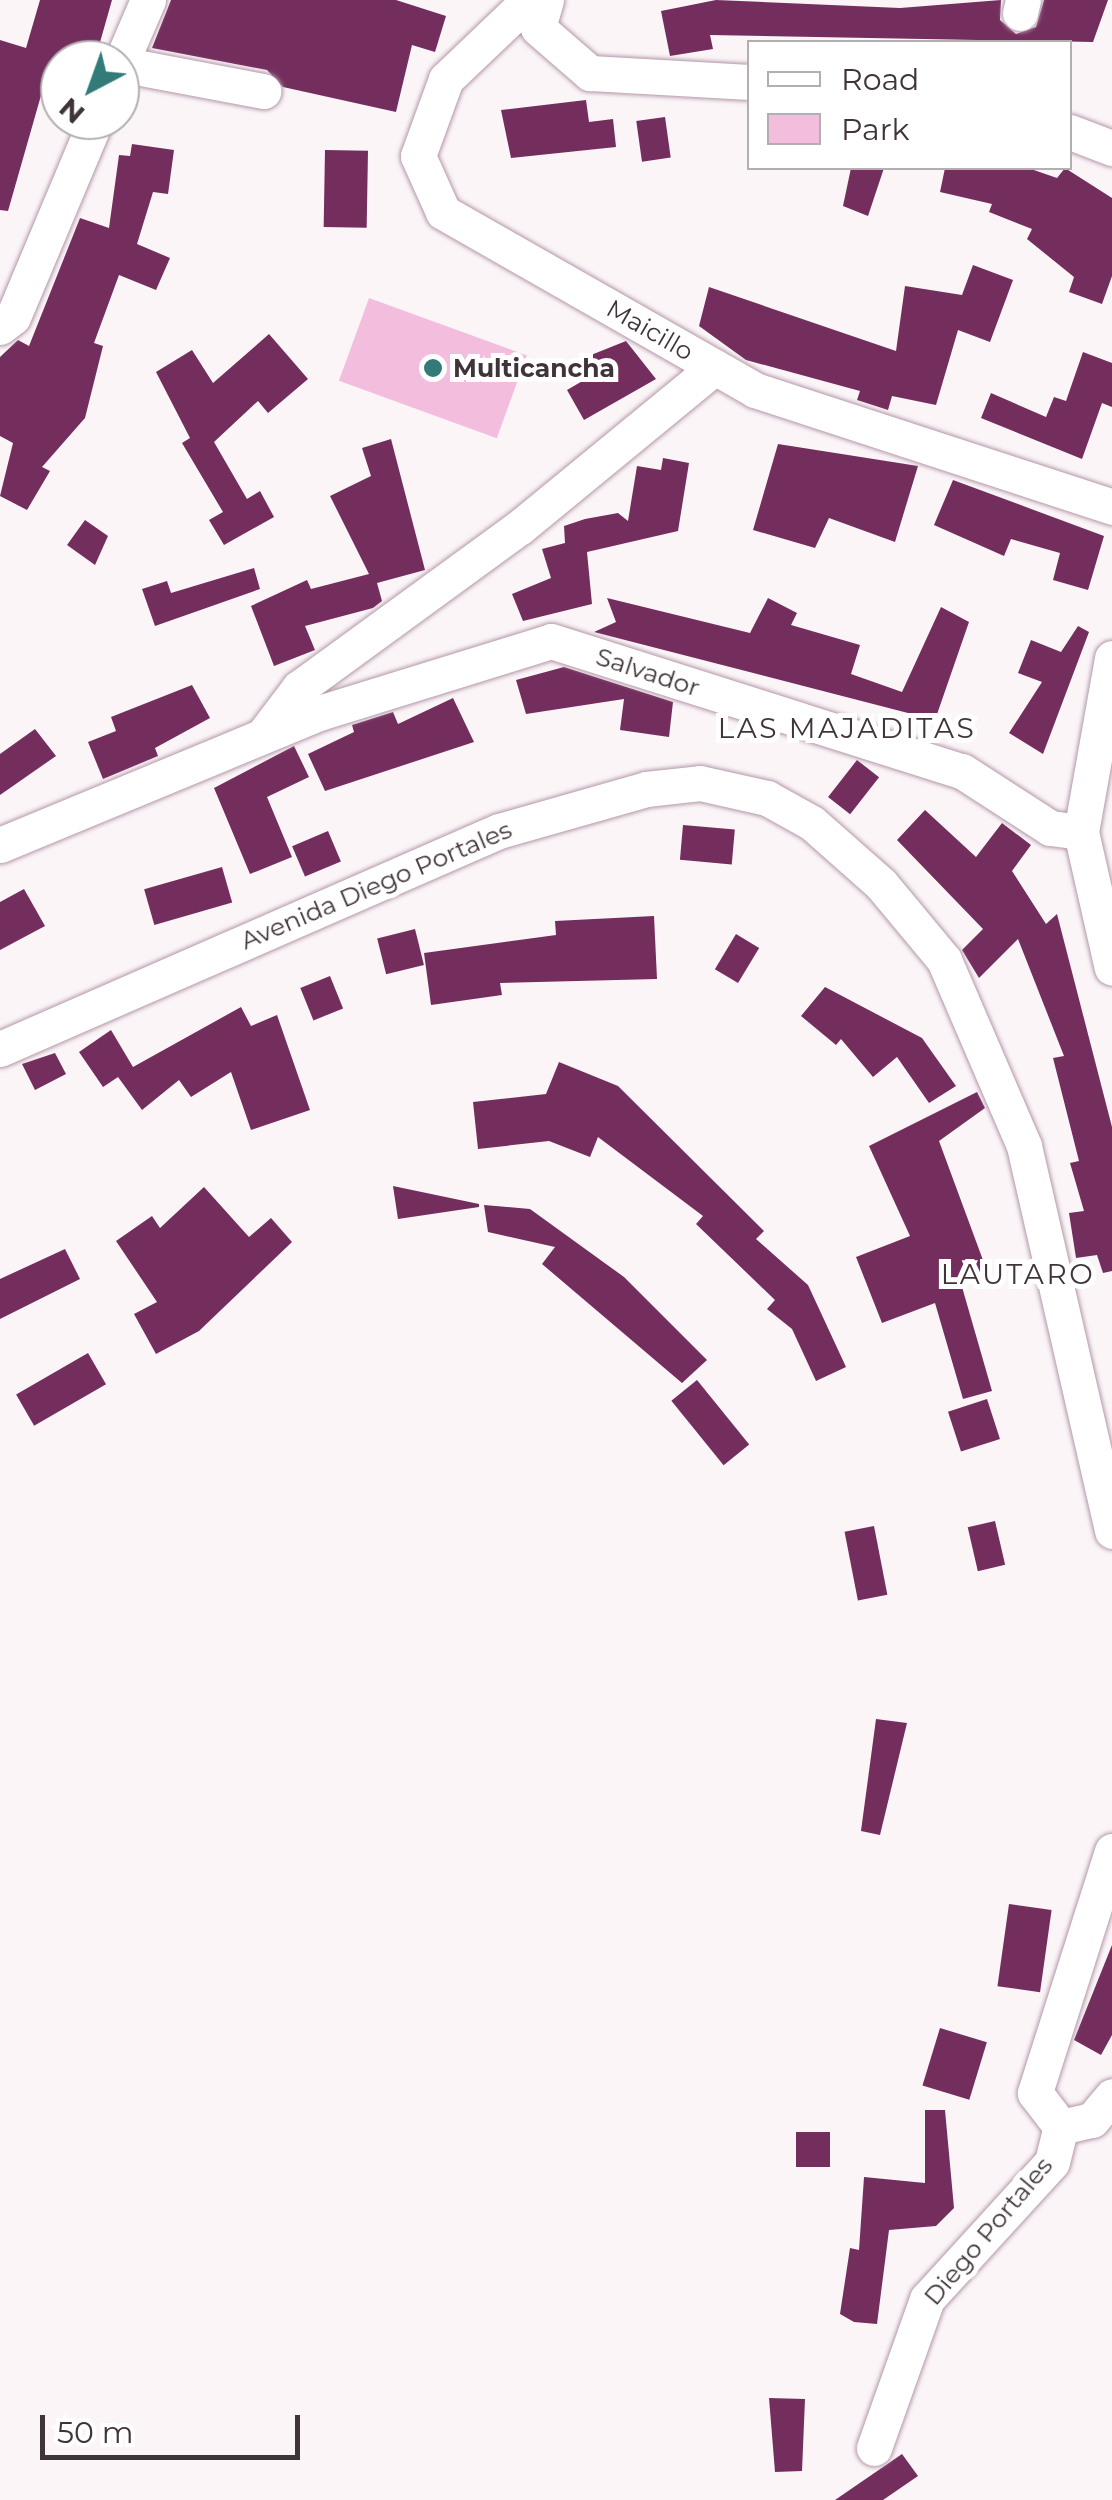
<!DOCTYPE html>
<html>
<head>
<meta charset="utf-8">
<style>
	body { margin:0 }
	#map { position:relative; width:1112px; height:2500px; overflow:hidden; background:#fbf5f8; font-family:Montserrat,sans-serif }
	div>[style] { position:absolute }
	[style*='--x'] { left:calc(var(--x)*1px); top:calc(var(--y)*1px); width:calc(var(--w)*1px); rotate:calc(var(--a)*1deg) }
	.green>* { inset:0; background:#f3bede; transform-origin:0 0 }
	.building>* { inset:0; background:#742e5e; transform-origin:0 0 }
	.roads { filter:drop-shadow(0 0 2px #b497a8) drop-shadow(0 0 2px #b497a8) }
	.street>* { height:35px; margin:-17.5px; padding:0 17.5px; transform-origin:17.5px; border-radius:17.5px; background:#fff }
	.dots>* { width:28px; height:28px; translate:-50% -50%; box-sizing:border-box; border:5px solid #fff; border-radius:50% }
	span { translate:-50% -50%; white-space:nowrap; text-align:center; line-height:1.15; -webkit-text-stroke:10px #fff; paint-order:stroke }
	.street-label { font-size:25px; color:#40343b }
	.poi-label { font-size:25px; color:#40343b; font-weight:700 }
	.left { translate:0 -50%; text-align:left }
	.neighbourhood-label { font-size:28px; color:#40343b; letter-spacing:2.5px }
	.legend { position:absolute; left:747px; top:40px; width:325px; height:130px; box-sizing:border-box; background:#fff; border:2px solid #b3aeb1; margin:0; padding:12px 18px; list-style:none; font-size:30px; color:#40343b }
	.legend li { display:flex; align-items:center; gap:20px; height:50px }
	.legend b { width:50px; border:2px solid #b3aeb1 }
	.north { position:absolute; left:40px; top:40px; width:100px; height:100px; box-sizing:border-box; background:#fff; border:2px solid #b3aeb1; border-radius:50%; rotate:221deg; font-size:28px; font-weight:700; line-height:40px; text-align:center; color:#40343b }
	.north::after { content:''; display:block; margin:auto; width:35px; height:45px; background:#327b78; clip-path:polygon(50% 0,100% 100%,50% 72%,0 100%) }
	.scale { position:absolute; left:40px; top:2415px; width:260px; height:45px; box-sizing:border-box; border:5px solid #40343b; border-top:0; padding-left:12px; font-size:30px; line-height:35px; white-space:nowrap; color:#40343b; -webkit-text-stroke:8px #fff; paint-order:stroke }
</style>
</head>
<body>
<div id="map">
	<div class="green">
		<i style="left:369px;top:298px;width:168px;height:88px;rotate:20deg"></i>
	</div>
	<div class="building">
		<i style="clip-path:polygon(40px 0,112px 0,95px 60px,60px 60px,60px 97px,42px 92px,8px 211px,0 210px,0 40px,26px 48px)"></i>
		<i style="clip-path:polygon(171px 0,396px 0,446px 16px,435px 52px,412px 45px,396px 112px,283px 87px,267px 70px,152px 48px)"></i>
		<i style="clip-path:polygon(716px 0,900px 8px,1001px 0,1000px 20px,1016px 34px,1036px 27px,1044px 0,1108px 0,1093px 42px,710px 35px,713px 49px,670px 56px,661px 11px)"></i>
		<i style="clip-path:polygon(586px 100px,589px 122px,613px 119px,616px 147px,511px 158px,501px 110px)"></i>
		<i style="left:665px;top:117px;width:41px;height:29px;rotate:82deg"></i>
		<i style="clip-path:polygon(132px 144px,174px 150px,168px 194px,153px 192px,137px 244px,170px 258px,156px 290px,119px 275px,94px 343px,103px 346px,85px 418px,42px 467px,50px 471px,27px 510px,0 496px,13px 443px,0 436px,0 357px,18px 340px,29px 346px,80px 218px,109px 228px,119px 155px,130px 156px)"></i>
		<i style="left:325px;top:150px;width:43px;height:77px;rotate:1deg"></i>
		<i style="clip-path:polygon(851px 168px,884px 168px,868px 216px,843px 206px)"></i>
		<i style="clip-path:polygon(945px 168px,1028px 168px,1057px 178px,1065px 168px,1112px 198px,1112px 276px,1102px 304px,1069px 292px,1074px 277px,1027px 239px,1032px 229px,989px 212px,992px 204px,940px 192px)"></i>
		<i style="clip-path:polygon(973px 265px,1013px 280px,990px 342px,958px 330px,936px 405px,892px 396px,888px 410px,857px 400px,860px 391px,746px 360px,699px 326px,709px 287px,896px 351px,905px 286px,962px 295px)"></i>
		<i style="clip-path:polygon(269px 334px,308px 379px,268px 413px,258px 401px,214px 442px,247px 499px,260px 491px,274px 517px,224px 545px,209px 520px,223px 512px,182px 443px,190px 438px,156px 372px,192px 350px,213px 383px)"></i>
		<i style="clip-path:polygon(626px 341px,656px 379px,584px 420px,567px 390px,591px 376px,581px 359px)"></i>
		<i style="clip-path:polygon(1083px 352px,1112px 363px,1112px 407px,1102px 403px,1082px 459px,981px 418px,991px 393px,1046px 417px,1054px 397px,1066px 401px)"></i>
		<i style="clip-path:polygon(391px 439px,425px 570px,377px 583px,382px 601px,373px 608px,305px 626px,315px 650px,274px 666px,251px 606px,307px 580px,311px 589px,369px 574px,330px 496px,371px 476px,362px 448px)"></i>
		<i style="clip-path:polygon(778px 444px,918px 466px,895px 542px,829px 518px,815px 548px,753px 530px)"></i>
		<i style="clip-path:polygon(663px 458px,689px 463px,678px 531px,587px 552px,592px 604px,523px 621px,512px 594px,551px 578px,542px 549px,565px 543px,564px 526px,585px 519px,618px 513px,628px 521px,637px 466px,661px 470px)"></i>
		<i style="clip-path:polygon(953px 480px,1104px 536px,1088px 590px,1053px 580px,1060px 553px,1011px 539px,1004px 556px,934px 525px)"></i>
		<i style="clip-path:polygon(85px 520px,108px 536px,95px 565px,67px 545px)"></i>
		<i style="clip-path:polygon(254px 568px,260px 589px,155px 626px,142px 589px,167px 581px,171px 593px)"></i>
		<i style="clip-path:polygon(607px 598px,750px 633px,768px 598px,797px 613px,791px 625px,860px 645px,851px 674px,902px 692px,941px 607px,969px 622px,935px 720px,594px 632px,616px 622px)"></i>
		<i style="clip-path:polygon(1078px 626px,1089px 632px,1043px 754px,1009px 733px,1042px 682px,1018px 673px,1031px 640px,1061px 652px)"></i>
		<i style="clip-path:polygon(564px 667px,673px 702px,669px 737px,620px 730px,624px 699px,526px 714px,516px 680px)"></i>
		<i style="clip-path:polygon(192px 685px,210px 718px,155px 748px,158px 756px,103px 779px,88px 742px,116px 731px,111px 717px)"></i>
		<i style="clip-path:polygon(453px 698px,474px 742px,325px 791px,308px 754px,354px 732px,352px 725px,393px 712px,398px 724px)"></i>
		<i style="clip-path:polygon(35px 729px,56px 756px,0 795px,0 754px)"></i>
		<i style="clip-path:polygon(294px 746px,309px 777px,267px 797px,292px 857px,250px 874px,214px 788px)"></i>
		<i style="left:857px;top:760px;width:28px;height:47px;rotate:38deg"></i>
		<i style="clip-path:polygon(925px 810px,976px 857px,1002px 823px,1031px 845px,1012px 871px,1046px 924px,1057px 914px,1112px 1127px,1112px 1271px,1103px 1273px,1097px 1255px,1076px 1258px,1069px 1213px,1084px 1211px,1070px 1163px,1079px 1161px,1053px 1058px,1064px 1056px,1018px 939px,979px 978px,962px 950px,983px 929px,897px 840px)"></i>
		<i style="left:683px;top:825px;width:52px;height:35px;rotate:5deg"></i>
		<i style="left:328px;top:831px;width:33px;height:39px;rotate:67deg"></i>
		<i style="left:222px;top:867px;width:37px;height:81px;rotate:74deg"></i>
		<i style="clip-path:polygon(24px 889px,45px 926px,0 950px,0 902px)"></i>
		<i style="clip-path:polygon(654px 916px,657px 979px,500px 983px,502px 995px,431px 1005px,424px 953px,556px 935px,555px 921px)"></i>
		<i style="left:415px;top:929px;width:37px;height:39px;rotate:76deg"></i>
		<i style="left:736px;top:934px;width:27px;height:41px;rotate:31deg"></i>
		<i style="left:330px;top:976px;width:35px;height:32px;rotate:68deg"></i>
		<i style="clip-path:polygon(825px 987px,922px 1038px,956px 1086px,929px 1103px,897px 1057px,873px 1077px,841px 1039px,836px 1045px,801px 1016px)"></i>
		<i style="clip-path:polygon(241px 1007px,251px 1026px,277px 1015px,310px 1110px,251px 1130px,231px 1072px,191px 1097px,179px 1080px,142px 1110px,118px 1077px,103px 1087px,79px 1052px,111px 1030px,133px 1067px)"></i>
		<i style="clip-path:polygon(55px 1053px,66px 1074px,35px 1090px,22px 1064px)"></i>
		<i style="clip-path:polygon(559px 1062px,618px 1086px,764px 1231px,756px 1239px,808px 1285px,846px 1367px,816px 1381px,792px 1329px,767px 1309px,775px 1300px,696px 1224px,703px 1216px,598px 1137px,590px 1157px,549px 1141px,478px 1149px,473px 1102px,546px 1094px)"></i>
		<i style="clip-path:polygon(977px 1092px,985px 1108px,939px 1141px,987px 1271px,960px 1280px,992px 1391px,963px 1399px,935px 1303px,882px 1323px,856px 1257px,910px 1236px,869px 1146px)"></i>
		<i style="clip-path:polygon(393px 1186px,479px 1204px,479px 1207px,398px 1219px)"></i>
		<i style="clip-path:polygon(204px 1187px,249px 1237px,271px 1218px,292px 1242px,199px 1331px,156px 1354px,134px 1314px,157px 1302px,116px 1241px,152px 1216px,160px 1228px)"></i>
		<i style="clip-path:polygon(484px 1205px,530px 1209px,624px 1277px,707px 1360px,682px 1383px,542px 1264px,555px 1247px,488px 1232px)"></i>
		<i style="clip-path:polygon(65px 1249px,80px 1279px,0 1319px,0 1279px)"></i>
		<i style="left:88px;top:1353px;width:36px;height:83px;rotate:60deg"></i>
		<i style="left:697px;top:1380px;width:83px;height:33px;rotate:51deg"></i>
		<i style="left:987px;top:1399px;width:42px;height:41px;rotate:72deg"></i>
		<i style="left:995px;top:1521px;width:45px;height:28px;rotate:77deg"></i>
		<i style="left:874px;top:1526px;width:70px;height:30px;rotate:79deg"></i>
		<i style="clip-path:polygon(876px 1719px,907px 1723px,880px 1835px,861px 1831px)"></i>
		<i style="left:1009px;top:1904px;width:43px;height:83px;rotate:8deg"></i>
		<i style="clip-path:polygon(1112px 1945px,1112px 2035px,1101px 2055px,1074px 2040px)"></i>
		<i style="left:940px;top:2028px;width:49px;height:60px;rotate:17deg"></i>
		<i style="clip-path:polygon(925px 2110px,945px 2110px,954px 2208px,936px 2226px,889px 2230px,877px 2324px,854px 2322px,840px 2314px,850px 2248px,859px 2250px,864px 2177px,925px 2183px)"></i>
		<i style="left:796px;top:2132px;width:34px;height:35px"></i>
		<i style="clip-path:polygon(769px 2398px,805px 2399px,802px 2471px,775px 2472px)"></i>
		<i style="clip-path:polygon(902px 2454px,918px 2476px,883px 2500px,835px 2500px)"></i>
	</div>
	<div class="roads">
		<div class="street">
			<i style="--x:529;--y:0;--w:115;--a:136.4"></i>
			<i style="--x:446;--y:79;--w:82;--a:110"></i>
			<i style="--x:418;--y:156;--w:61;--a:65.9"></i>
			<i style="--x:443;--y:212;--w:359;--a:29.7"></i>
			<i style="--x:755;--y:390;--w:376;--a:18.1"></i>
			<i style="--x:546;--y:0;--w:29;--a:106"></i>
			<i style="--x:538;--y:28;--w:69;--a:40.9"></i>
			<i style="--x:590;--y:73;--w:160;--a:3.2"></i>
			<i style="--x:1020;--y:13;--w:13;--a:-77"></i>
			<i style="--x:120;--y:64;--w:146;--a:10.7"></i>
			<i style="--x:120;--y:65;--w:71;--a:-66.7"></i>
			<i style="--x:1070;--y:132;--w:45;--a:20.9"></i>
			<i style="--x:0;--y:327;--w:16;--a:-38"></i>
			<i style="--x:13;--y:317;--w:214;--a:-67.2"></i>
			<i style="--x:1112;--y:658;--w:177;--a:100.1"></i>
			<i style="--x:1081;--y:832;--w:139;--a:77.2"></i>
			<i style="--x:264;--y:734;--w:58;--a:-52.7"></i>
			<i style="--x:299;--y:688;--w:273;--a:-36.1"></i>
			<i style="--x:520;--y:527;--w:252;--a:-39.4"></i>
			<i style="--x:0;--y:845;--w:345;--a:-22.5"></i>
			<i style="--x:319;--y:713;--w:243;--a:-17.2"></i>
			<i style="--x:551;--y:641;--w:431;--a:17.6"></i>
			<i style="--x:962;--y:771;--w:105;--a:32.9"></i>
			<i style="--x:1050;--y:828;--w:31;--a:7"></i>
			<i style="--x:0;--y:1049;--w:545;--a:-23.6"></i>
			<i style="--x:499;--y:831;--w:153;--a:-15.9"></i>
			<i style="--x:646;--y:789;--w:54;--a:-6.3"></i>
			<i style="--x:700;--y:783;--w:69;--a:12.6"></i>
			<i style="--x:767;--y:798;--w:51;--a:29.1"></i>
			<i style="--x:812;--y:823;--w:92;--a:41.5"></i>
			<i style="--x:881;--y:884;--w:99;--a:50.3"></i>
			<i style="--x:944;--y:960;--w:202;--a:66.7"></i>
			<i style="--x:1024;--y:1146;--w:395;--a:77.1"></i>
			<i style="--x:1112;--y:1851;--w:254;--a:107.7"></i>
			<i style="--x:1035;--y:2093;--w:43;--a:52.6"></i>
			<i style="--x:1061;--y:2127;--w:32;--a:-13"></i>
			<i style="--x:1092;--y:2120;--w:31;--a:-50"></i>
			<i style="--x:874;--y:2448;--w:158;--a:-70.4"></i>
			<i style="--x:927;--y:2299;--w:185;--a:-47.6"></i>
			<i style="--x:1052;--y:2162;--w:36;--a:-76"></i>
		</div>
	</div>
	<div class="dots">
		<i style="left:433px;top:368px;background:#327b78"></i>
	</div>
	<div class="street-label">
		<span style="left:650px;top:330px;rotate:30deg">Maicillo</span>
		<span style="left:648px;top:672px;rotate:18deg">Salvador</span>
		<span style="left:376px;top:885px;rotate:-23deg">Avenida Diego Portales</span>
		<span style="left:988px;top:2231px;rotate:-50deg">Diego Portales</span>
	</div>
	<div class="poi-label">
		<span class="left" style="left:453px;top:368px">Multicancha</span>
	</div>
	<div class="neighbourhood-label">
		<span style="left:847px;top:728px">LAS MAJADITAS</span>
		<span style="left:1018px;top:1274px">LAUTARO</span>
	</div>
	<ul class="legend">
	<li><b style="height:12px;background:#fff"></b>Road</li>
	<li><b style="height:28px;background:#f3bede"></b>Park</li>
	</ul>
	<div class="north">N</div>
	<div class="scale">50 m</div>
</div>
</body>
</html>
